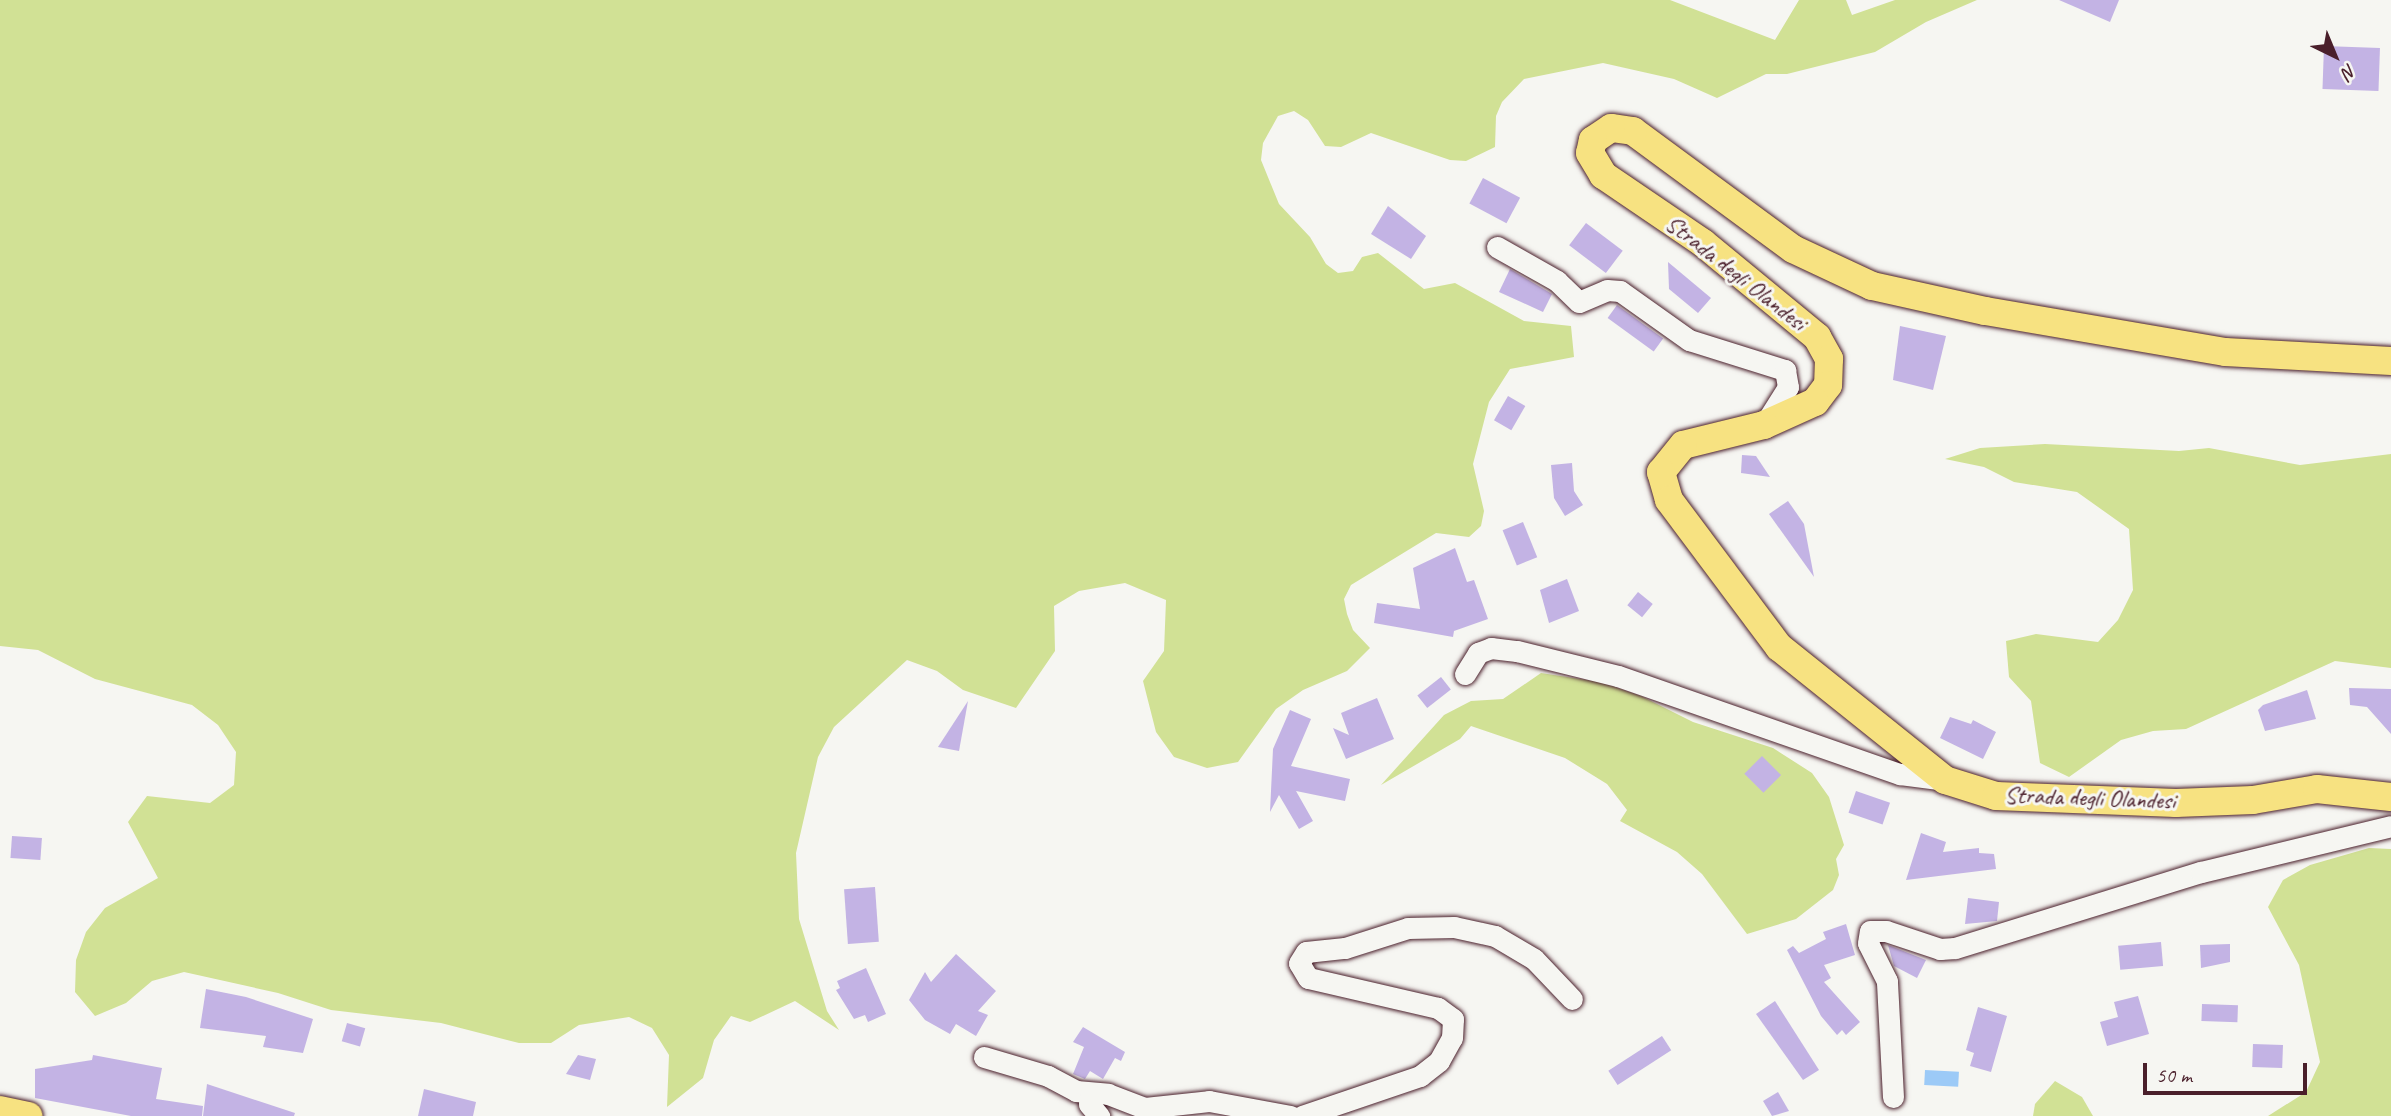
<!DOCTYPE html>
<html>
<head>
<meta charset="utf-8">
<style>
	body { margin:0 }
	#map { position:relative; width:2391px; height:1116px; overflow:hidden; background:#f6f6f2; font-family:Caveat,sans-serif }
	div>[style] { position:absolute }
	[style*='--x'] { left:calc(var(--x)*1px); top:calc(var(--y)*1px); width:calc(var(--w)*1px); rotate:calc(var(--a)*1deg) }
	.green>* { inset:0; background:#d1e195 }
	.water>* { inset:0; background:#9ccaf7; transform-origin:0 0 }
	.building>* { inset:0; background:#c3b3e4; transform-origin:0 0 }
	.roads { filter:drop-shadow(0 0 2px #4a1f2b) drop-shadow(0 0 2px #4a1f2b) }
	.minor>* { height:21px; margin:-10.5px; padding:0 10.5px; transform-origin:10.5px; border-radius:10.5px; background:#f6f6f2 }
	.major>* { height:28px; margin:-14px; padding:0 14px; transform-origin:14px; border-radius:14px; background:#f7e281 }
	span { translate:-50% -50%; white-space:nowrap; text-align:center; line-height:1.15; -webkit-text-stroke:6px #f6f6f2; paint-order:stroke }
	.street-label { font-size:24px; color:#4a1f2b }
	.north { position:absolute; left:2300px; top:21px; width:70px; height:70px; -webkit-text-stroke:5px #f6f6f2; paint-order:stroke; rotate:137deg; font-size:19px; font-weight:700; line-height:28px; text-align:center; color:#4a1f2b }
	.north::after { content:''; display:block; margin:auto; width:24px; height:32px; background:#4a1f2b; clip-path:polygon(50% 0,100% 100%,50% 72%,0 100%) }
	.scale { position:absolute; left:2143px; top:1063px; width:164px; height:32px; box-sizing:border-box; border:4px solid #4a1f2b; border-top:0; padding-left:9px; font-size:21px; line-height:24px; white-space:nowrap; color:#4a1f2b; -webkit-text-stroke:5px #f6f6f2; paint-order:stroke }
</style>
</head>
<body>
<div id="map">
	<div class="green">
		<i style="clip-path:polygon(0 0,1670px 0,1775px 40px,1799px 0,1846px 0,1852px 15px,1895px 0,1977px 0,1926px 22px,1875px 52px,1787px 74px,1766px 74px,1717px 98px,1674px 79px,1603px 63px,1524px 79px,1502px 102px,1496px 116px,1495px 147px,1466px 161px,1450px 160px,1371px 133px,1341px 147px,1325px 146px,1308px 120px,1294px 111px,1278px 116px,1263px 143px,1261px 160px,1279px 204px,1310px 237px,1326px 264px,1338px 273px,1353px 271px,1362px 257px,1378px 253px,1424px 289px,1455px 283px,1524px 321px,1571px 326px,1574px 357px,1510px 369px,1489px 402px,1473px 464px,1484px 511px,1481px 526px,1469px 537px,1436px 533px,1351px 585px,1344px 599px,1347px 614px,1353px 630px,1370px 648px,1347px 671px,1303px 690px,1276px 709px,1238px 762px,1207px 768px,1174px 757px,1156px 732px,1143px 681px,1164px 651px,1166px 600px,1125px 583px,1079px 591px,1054px 606px,1055px 651px,1016px 708px,963px 690px,937px 671px,907px 660px,834px 727px,818px 757px,796px 853px,799px 919px,827px 1011px,839px 1030px,795px 1001px,750px 1022px,731px 1016px,714px 1040px,703px 1078px,667px 1107px,669px 1055px,652px 1028px,629px 1017px,579px 1025px,551px 1043px,519px 1043px,441px 1023px,331px 1010px,278px 993px,184px 972px,152px 981px,126px 1003px,95px 1016px,75px 992px,76px 960px,86px 932px,105px 908px,158px 878px,128px 822px,147px 796px,210px 803px,234px 785px,236px 752px,218px 725px,192px 705px,95px 679px,38px 650px,0 646px)"></i>
		<i style="clip-path:polygon(2045px 444px,2179px 451px,2209px 448px,2300px 465px,2391px 454px,2391px 668px,2335px 661px,2186px 729px,2153px 731px,2121px 740px,2069px 777px,2040px 763px,2031px 701px,2009px 677px,2006px 641px,2036px 634px,2098px 642px,2118px 620px,2133px 590px,2129px 529px,2077px 492px,2014px 482px,1984px 467px,1945px 459px,1980px 448px)"></i>
		<i style="clip-path:polygon(1541px 673px,1600px 682px,1641px 696px,1693px 722px,1773px 748px,1812px 773px,1829px 797px,1844px 845px,1836px 859px,1839px 875px,1833px 890px,1796px 919px,1747px 934px,1702px 874px,1677px 852px,1620px 821px,1627px 810px,1607px 784px,1565px 758px,1471px 726px,1460px 739px,1381px 785px,1444px 715px,1471px 701px,1503px 699px)"></i>
		<i style="clip-path:polygon(2369px 848px,2391px 849px,2391px 1116px,2268px 1116px,2306px 1092px,2320px 1062px,2299px 965px,2268px 907px,2283px 880px,2310px 865px)"></i>
		<i style="clip-path:polygon(2055px 1081px,2082px 1097px,2093px 1116px,2033px 1116px,2035px 1104px)"></i>
	</div>
	<div class="water">
		<i style="left:1925px;top:1070px;width:34px;height:15px;rotate:3deg"></i>
	</div>
	<div class="building">
		<i style="clip-path:polygon(2059px 0,2119px 0,2110px 22px)"></i>
		<i style="left:2324px;top:46px;width:56px;height:43px;rotate:2deg"></i>
		<i style="left:1483px;top:178px;width:42px;height:29px;rotate:28deg"></i>
		<i style="clip-path:polygon(1388px 206px,1426px 236px,1411px 259px,1371px 234px)"></i>
		<i style="left:1586px;top:223px;width:46px;height:28px;rotate:37deg"></i>
		<i style="clip-path:polygon(1668px 262px,1711px 298px,1698px 313px,1669px 289px)"></i>
		<i style="clip-path:polygon(1510px 269px,1552px 294px,1543px 312px,1499px 292px)"></i>
		<i style="left:1617px;top:305px;width:57px;height:16px;rotate:36deg"></i>
		<i style="clip-path:polygon(1900px 326px,1946px 336px,1933px 390px,1893px 380px)"></i>
		<i style="left:1508px;top:396px;width:20px;height:28px;rotate:30deg"></i>
		<i style="clip-path:polygon(1742px 455px,1756px 456px,1770px 477px,1741px 473px)"></i>
		<i style="clip-path:polygon(1572px 463px,1574px 491px,1583px 505px,1565px 516px,1554px 498px,1551px 465px)"></i>
		<i style="clip-path:polygon(1788px 501px,1804px 524px,1814px 577px,1769px 514px)"></i>
		<i style="left:1523px;top:522px;width:38px;height:22px;rotate:68deg"></i>
		<i style="clip-path:polygon(1455px 548px,1467px 582px,1474px 580px,1488px 619px,1454px 631px,1453px 637px,1374px 623px,1377px 603px,1420px 609px,1413px 568px)"></i>
		<i style="clip-path:polygon(1567px 579px,1579px 611px,1549px 623px,1540px 590px)"></i>
		<i style="left:1638px;top:592px;width:19px;height:17px;rotate:39deg"></i>
		<i style="left:1441px;top:677px;width:16px;height:30px;rotate:52deg"></i>
		<i style="clip-path:polygon(2349px 688px,2391px 689px,2391px 734px,2367px 707px,2350px 705px)"></i>
		<i style="clip-path:polygon(2307px 690px,2316px 719px,2265px 731px,2258px 710px,2263px 705px)"></i>
		<i style="clip-path:polygon(1377px 698px,1394px 739px,1346px 759px,1333px 728px,1349px 735px,1341px 713px)"></i>
		<i style="clip-path:polygon(968px 701px,959px 751px,938px 747px)"></i>
		<i style="clip-path:polygon(1290px 710px,1311px 719px,1291px 766px,1350px 779px,1345px 801px,1296px 791px,1313px 821px,1299px 829px,1279px 795px,1270px 812px,1273px 749px)"></i>
		<i style="clip-path:polygon(1950px 717px,1971px 724px,1973px 720px,1996px 732px,1983px 759px,1940px 738px)"></i>
		<i style="left:1762px;top:756px;width:27px;height:25px;rotate:45deg"></i>
		<i style="left:1856px;top:791px;width:36px;height:23px;rotate:19deg"></i>
		<i style="clip-path:polygon(1921px 833px,1946px 842px,1943px 852px,1979px 848px,1979px 853px,1994px 854px,1996px 869px,1906px 880px)"></i>
		<i style="left:12px;top:836px;width:30px;height:22px;rotate:4deg"></i>
		<i style="left:875px;top:887px;width:55px;height:31px;rotate:86deg"></i>
		<i style="clip-path:polygon(1968px 898px,1999px 902px,1997px 921px,1965px 924px)"></i>
		<i style="clip-path:polygon(1846px 924px,1855px 955px,1824px 965px,1831px 978px,1824px 982px,1860px 1022px,1846px 1035px,1842px 1030px,1837px 1035px,1821px 1016px,1787px 950px,1793px 946px,1799px 953px,1826px 939px,1823px 932px)"></i>
		<i style="left:2161px;top:942px;width:24px;height:43px;rotate:85deg"></i>
		<i style="clip-path:polygon(2230px 944px,2230px 962px,2201px 968px,2200px 945px)"></i>
		<i style="clip-path:polygon(1888px 945px,1926px 960px,1917px 978px,1894px 966px)"></i>
		<i style="clip-path:polygon(956px 954px,996px 991px,978px 1011px,988px 1015px,976px 1036px,956px 1024px,950px 1034px,925px 1020px,909px 1000px,925px 972px,931px 982px)"></i>
		<i style="clip-path:polygon(866px 968px,886px 1014px,868px 1022px,865px 1015px,854px 1019px,836px 990px,840px 988px,837px 981px)"></i>
		<i style="clip-path:polygon(206px 989px,246px 997px,313px 1019px,303px 1053px,263px 1047px,266px 1036px,200px 1028px)"></i>
		<i style="clip-path:polygon(2138px 996px,2149px 1034px,2107px 1046px,2100px 1022px,2118px 1017px,2114px 1002px)"></i>
		<i style="clip-path:polygon(1775px 1001px,1819px 1070px,1803px 1080px,1756px 1014px)"></i>
		<i style="left:2202px;top:1004px;width:36px;height:17px;rotate:2deg"></i>
		<i style="clip-path:polygon(1978px 1007px,2007px 1016px,1991px 1072px,1970px 1066px,1974px 1053px,1966px 1050px)"></i>
		<i style="left:347px;top:1023px;width:19px;height:19px;rotate:16deg"></i>
		<i style="clip-path:polygon(1083px 1027px,1125px 1052px,1121px 1061px,1115px 1058px,1103px 1079px,1090px 1071px,1085px 1079px,1073px 1074px,1084px 1047px,1073px 1042px)"></i>
		<i style="left:1662px;top:1036px;width:17px;height:64px;rotate:57deg"></i>
		<i style="left:2253px;top:1044px;width:30px;height:23px;rotate:2deg"></i>
		<i style="clip-path:polygon(93px 1055px,162px 1068px,156px 1099px,203px 1106px,202px 1116px,131px 1116px,35px 1098px,35px 1069px,92px 1060px)"></i>
		<i style="clip-path:polygon(578px 1055px,596px 1059px,590px 1080px,566px 1074px)"></i>
		<i style="clip-path:polygon(207px 1084px,295px 1113px,294px 1116px,203px 1116px)"></i>
		<i style="clip-path:polygon(424px 1089px,476px 1102px,473px 1116px,418px 1116px)"></i>
		<i style="clip-path:polygon(1778px 1092px,1789px 1111px,1772px 1116px,1763px 1101px)"></i>
	</div>
	<div class="roads">
		<div class="minor">
			<i style="--x:1497;--y:247;--w:69;--a:29.5"></i>
			<i style="--x:1557;--y:281;--w:30;--a:44"></i>
			<i style="--x:1579;--y:302;--w:30;--a:-23"></i>
			<i style="--x:1607;--y:290;--w:13;--a:4"></i>
			<i style="--x:1620;--y:291;--w:85;--a:35.4"></i>
			<i style="--x:1689;--y:340;--w:101;--a:17.4"></i>
			<i style="--x:1785;--y:370;--w:17;--a:80"></i>
			<i style="--x:1788;--y:387;--w:45;--a:122.3"></i>
			<i style="--x:1465;--y:674;--w:25;--a:-58"></i>
			<i style="--x:1478;--y:653;--w:14;--a:-21"></i>
			<i style="--x:1491;--y:648;--w:26;--a:7"></i>
			<i style="--x:1517;--y:651;--w:104;--a:13.9"></i>
			<i style="--x:1618;--y:676;--w:299;--a:19.2"></i>
			<i style="--x:1900;--y:774;--w:45;--a:7.6"></i>
			<i style="--x:984;--y:1057;--w:67;--a:16.5"></i>
			<i style="--x:1048;--y:1076;--w:32;--a:28"></i>
			<i style="--x:1076;--y:1091;--w:32;--a:5"></i>
			<i style="--x:1108;--y:1094;--w:40;--a:21"></i>
			<i style="--x:1145;--y:1108;--w:64;--a:-6.2"></i>
			<i style="--x:1209;--y:1101;--w:83;--a:10.4"></i>
			<i style="--x:1091;--y:1094;--w:10;--a:101"></i>
			<i style="--x:1089;--y:1104;--w:16;--a:50"></i>
			<i style="--x:1893;--y:1097;--w:116;--a:-93"></i>
			<i style="--x:1887;--y:981;--w:42;--a:-116.6"></i>
			<i style="--x:1868;--y:943;--w:12;--a:-81"></i>
			<i style="--x:1870;--y:931;--w:16;--a:0"></i>
			<i style="--x:1886;--y:931;--w:57;--a:18.4"></i>
			<i style="--x:1940;--y:949;--w:15;--a:-4"></i>
			<i style="--x:1955;--y:948;--w:257;--a:-17.2"></i>
			<i style="--x:2201;--y:872;--w:195;--a:-13.6"></i>
			<i style="--x:1302;--y:1116;--w:125;--a:-18.7"></i>
			<i style="--x:1420;--y:1076;--w:24;--a:-38"></i>
			<i style="--x:1439;--y:1061;--w:26;--a:-61"></i>
			<i style="--x:1452;--y:1038;--w:19;--a:-87"></i>
			<i style="--x:1453;--y:1019;--w:19;--a:-144"></i>
			<i style="--x:1438;--y:1008;--w:133;--a:-167"></i>
			<i style="--x:1308;--y:978;--w:17;--a:-121"></i>
			<i style="--x:1299;--y:963;--w:13;--a:-58"></i>
			<i style="--x:1306;--y:952;--w:39;--a:-6"></i>
			<i style="--x:1345;--y:948;--w:66;--a:-17.6"></i>
			<i style="--x:1408;--y:928;--w:46;--a:-1.2"></i>
			<i style="--x:1454;--y:927;--w:42;--a:12.4"></i>
			<i style="--x:1495;--y:936;--w:45;--a:30.5"></i>
			<i style="--x:1534;--y:959;--w:55;--a:46.5"></i>
		</div>
		<div class="major">
			<i style="--x:2391;--y:361;--w:166;--a:-176.9"></i>
			<i style="--x:2225;--y:352;--w:243;--a:-170.3"></i>
			<i style="--x:1985;--y:311;--w:116;--a:-167.5"></i>
			<i style="--x:1872;--y:286;--w:87;--a:-154.9"></i>
			<i style="--x:1793;--y:249;--w:199;--a:-143.6"></i>
			<i style="--x:1633;--y:131;--w:22;--a:-172"></i>
			<i style="--x:1611;--y:128;--w:22;--a:146"></i>
			<i style="--x:1593;--y:140;--w:13;--a:103"></i>
			<i style="--x:1590;--y:153;--w:26;--a:59"></i>
			<i style="--x:1603;--y:175;--w:121;--a:34.2"></i>
			<i style="--x:1703;--y:243;--w:148;--a:39.5"></i>
			<i style="--x:1817;--y:337;--w:25;--a:61"></i>
			<i style="--x:1829;--y:359;--w:26;--a:92"></i>
			<i style="--x:1828;--y:385;--w:21;--a:127"></i>
			<i style="--x:1815;--y:402;--w:56;--a:155.7"></i>
			<i style="--x:1764;--y:425;--w:83;--a:166.1"></i>
			<i style="--x:1683;--y:445;--w:35;--a:129"></i>
			<i style="--x:1661;--y:472;--w:29;--a:74"></i>
			<i style="--x:1669;--y:500;--w:184;--a:53.2"></i>
			<i style="--x:1779;--y:647;--w:213;--a:38.7"></i>
			<i style="--x:1945;--y:780;--w:53;--a:17.4"></i>
			<i style="--x:1996;--y:796;--w:180;--a:2.2"></i>
			<i style="--x:2176;--y:803;--w:77;--a:-2.2"></i>
			<i style="--x:2253;--y:800;--w:65;--a:-9.8"></i>
			<i style="--x:2317;--y:789;--w:74;--a:6.2"></i>
			<i style="--x:0;--y:1110;--w:29;--a:12"></i>
		</div>
	</div>
	<div class="street-label">
		<span style="left:1736px;top:273px;rotate:38deg">Strada degli Olandesi</span>
		<span style="left:2090px;top:798px;rotate:2deg">Strada degli Olandesi</span>
	</div>
	<div class="north">N</div>
	<div class="scale">50 m</div>
</div>
</body>
</html>
